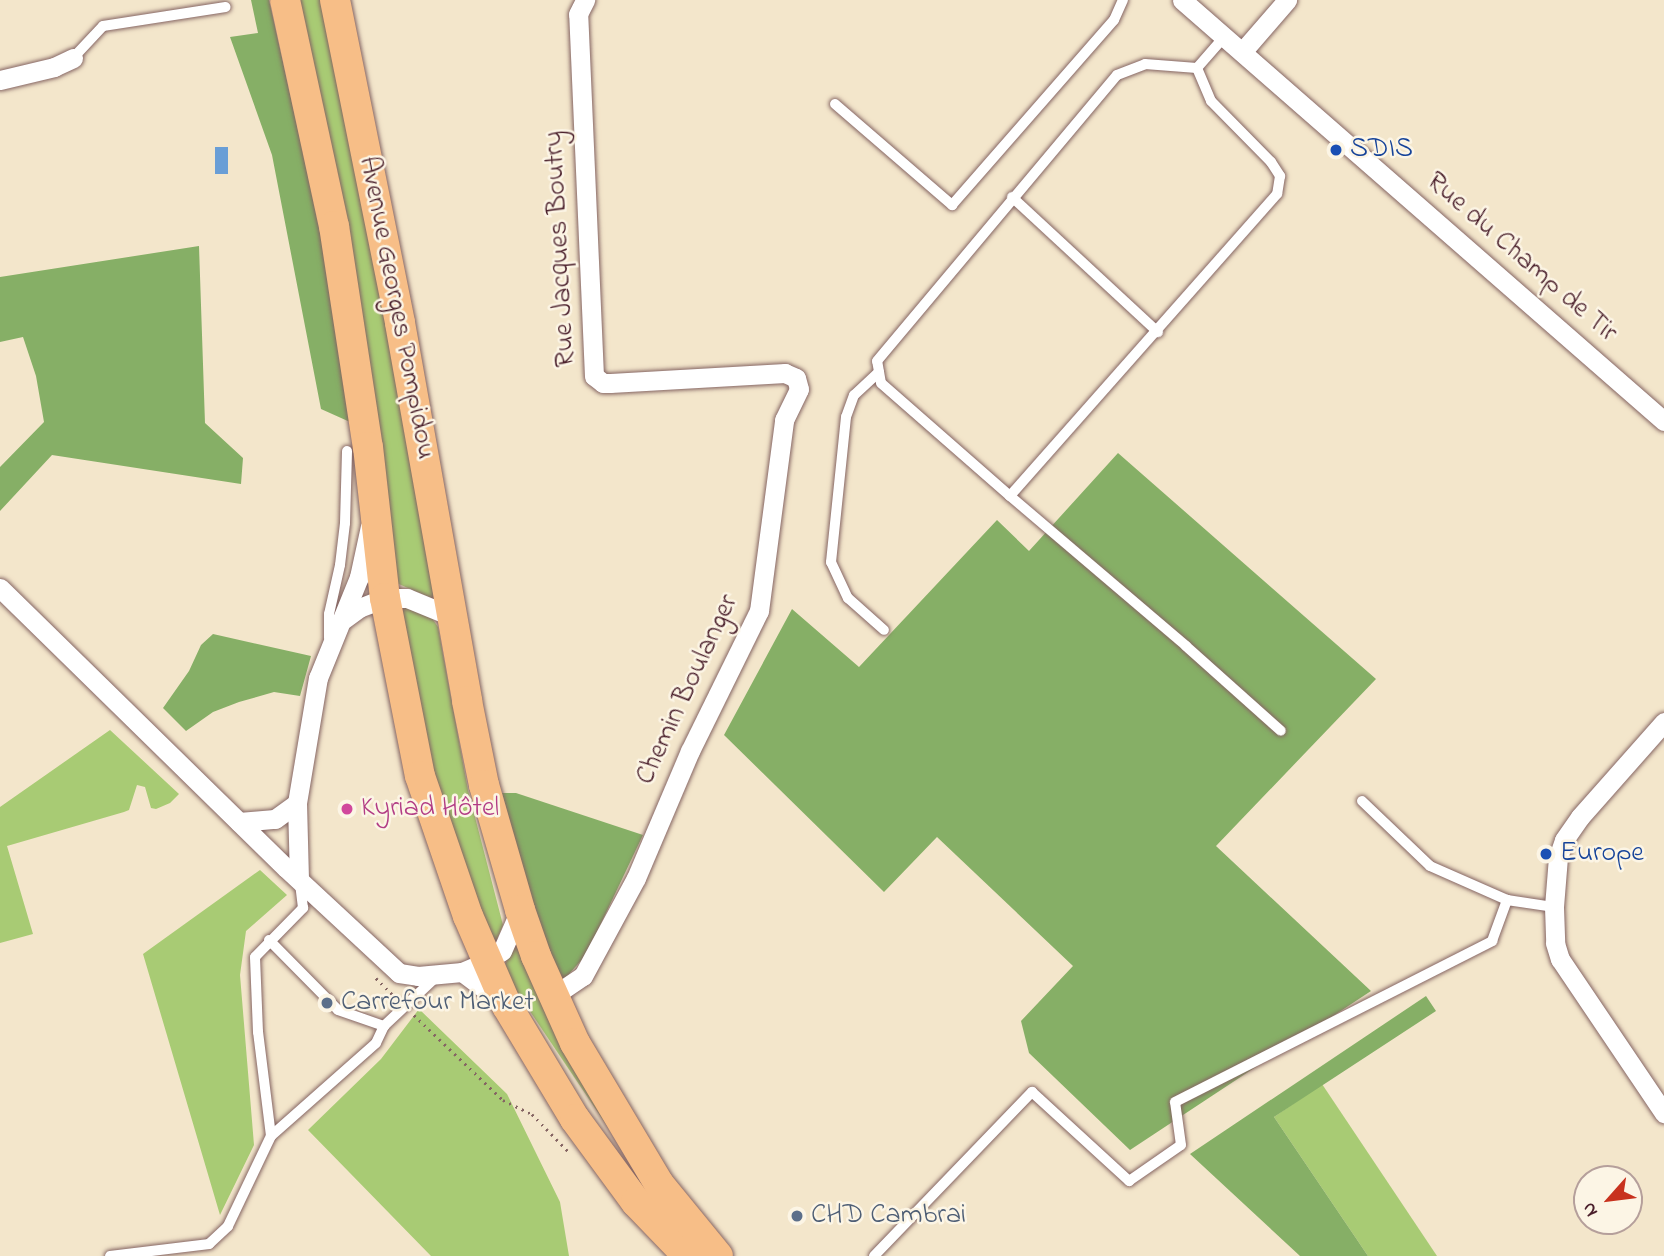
<!DOCTYPE html>
<html>
<head>
<meta charset="utf-8">
<style>
	body { margin:0 }
	#map { position:relative; width:1664px; height:1256px; overflow:hidden; background:#f3e6cb; font-family:"Indie Flower",sans-serif }
	div>[style] { position:absolute }
	[style*='--x'] { left:calc(var(--x)*1px); top:calc(var(--y)*1px); width:calc(var(--w)*1px); rotate:calc(var(--a)*1deg) }
	.green>* { inset:0; background:#a8cb74 }
	.forest>* { inset:0; background:#86af66 }
	.water>* { inset:0; background:#699ed6; transform-origin:0 0 }
	.path>* { height:2.5px; margin-top:-1.25px; transform-origin:0; background:repeating-linear-gradient(90deg,#856563 0 2px,transparent 0 7px) }
	.roads { filter:drop-shadow(0 0 2px #856563) drop-shadow(0 0 2px #856563) }
	.service>* { height:10px; margin:-5px; padding:0 5px; transform-origin:5px; border-radius:5px; background:#fff }
	.minor>* { height:19px; margin:-9.5px; padding:0 9.5px; transform-origin:9.5px; border-radius:9.5px; background:#fff }
	.primary>* { height:30px; margin:-15px; padding:0 15px; transform-origin:15px; border-radius:15px; background:#f7be87 }
	.dots>* { width:19px; height:19px; translate:-50% -50%; box-sizing:border-box; border:4px solid #fcf5e5; border-radius:50% }
	span { translate:-50% -50%; white-space:nowrap; text-align:center; line-height:1.15; -webkit-text-stroke:5px #fcf5e5; paint-order:stroke }
	.transit-label { font-size:28px; color:#164399 }
	.left { translate:0 -50%; text-align:left }
	.street-label { font-size:28px; color:#4a1f2b }
	.hotel-label { font-size:28px; color:#b23c85 }
	.service-label { font-size:28px; color:#4e5e75 }
	.north { position:absolute; left:1573px; top:1165px; width:70px; height:70px; box-sizing:border-box; background:#fcf5e5; border:2px solid #b59f9b; border-radius:50%; rotate:242deg; font-size:19px; font-weight:700; line-height:28px; text-align:center; color:#4a1f2b }
	.north::after { content:''; display:block; margin:auto; width:24px; height:32px; background:#c8321e; clip-path:polygon(50% 0,100% 100%,50% 72%,0 100%) }
</style>
</head>
<body>
<div id="map">
	<div class="green">
		<i style="clip-path:polygon(294px 0,325px 0,340px 62px,436px 600px,394px 582px)"></i>
		<i style="clip-path:polygon(401px 603px,432px 618px,438px 627px,468px 790px,503px 925px,494px 946px,436px 795px)"></i>
		<i style="clip-path:polygon(110px 730px,179px 794px,170px 803px,156px 809px,151px 808px,145px 787px,137px 785px,129px 810px,124px 812px,7px 846px,33px 934px,0 943px,0 807px)"></i>
		<i style="clip-path:polygon(260px 870px,287px 895px,246px 931px,240px 975px,254px 1145px,220px 1215px,143px 954px)"></i>
		<i style="clip-path:polygon(518px 935px,613px 1135px,513px 986px,504px 967px)"></i>
		<i style="clip-path:polygon(419px 1009px,507px 1094px,560px 1202px,569px 1256px,431px 1256px,308px 1130px,381px 1059px)"></i>
		<i style="clip-path:polygon(1322px 1084px,1437px 1256px,1368px 1256px,1274px 1117px)"></i>
	</div>
	<div class="forest">
		<i style="clip-path:polygon(251px 0,269px 0,319px 223px,350px 422px,321px 409px,272px 155px,230px 37px,258px 33px)"></i>
		<i style="clip-path:polygon(199px 246px,205px 423px,243px 458px,241px 484px,52px 455px,0 511px,0 467px,44px 422px,36px 376px,23px 337px,0 342px,0 277px)"></i>
		<i style="clip-path:polygon(1118px 453px,1376px 679px,1216px 846px,1371px 991px,1130px 1150px,1029px 1053px,1021px 1021px,1073px 966px,937px 837px,884px 892px,724px 735px,792px 609px,859px 667px,997px 520px,1029px 551px)"></i>
		<i style="clip-path:polygon(213px 634px,311px 656px,300px 696px,274px 692px,239px 702px,213px 712px,186px 731px,163px 708px,189px 671px,201px 645px)"></i>
		<i style="clip-path:polygon(502px 793px,516px 793px,643px 835px,586px 955px,562px 982px,541px 939px)"></i>
		<i style="clip-path:polygon(1426px 996px,1436px 1011px,1274px 1117px,1368px 1256px,1300px 1256px,1190px 1154px)"></i>
	</div>
	<div class="water">
		<i style="left:215px;top:147px;width:13px;height:27px"></i>
	</div>
	<div class="path">
		<i style="--x:376;--y:978;--w:28;--a:45"></i>
		<i style="--x:414;--y:1015;--w:123;--a:43.7"></i>
		<i style="--x:503;--y:1100;--w:32;--a:26"></i>
		<i style="--x:532;--y:1114;--w:52;--a:45.8"></i>
	</div>
	<div class="roads">
		<div class="service">
			<i style="--x:73;--y:58;--w:44;--a:-46.8"></i>
			<i style="--x:103;--y:26;--w:124;--a:-8.8"></i>
			<i style="--x:1145;--y:64;--w:52;--a:4.4"></i>
			<i style="--x:1197;--y:68;--w:36;--a:67"></i>
			<i style="--x:1211;--y:101;--w:86;--a:45.5"></i>
			<i style="--x:1271;--y:162;--w:17;--a:57"></i>
			<i style="--x:1280;--y:176;--w:18;--a:99"></i>
			<i style="--x:1277;--y:194;--w:403;--a:131.5"></i>
			<i style="--x:1010;--y:496;--w:171;--a:-138.8"></i>
			<i style="--x:881;--y:383;--w:22;--a:-100"></i>
			<i style="--x:877;--y:361;--w:373;--a:-50"></i>
			<i style="--x:1117;--y:75;--w:30;--a:-21"></i>
			<i style="--x:1197;--y:68;--w:41;--a:-48.9"></i>
			<i style="--x:835;--y:104;--w:155;--a:40.8"></i>
			<i style="--x:952;--y:205;--w:246;--a:-48.8"></i>
			<i style="--x:1114;--y:20;--w:22;--a:-66"></i>
			<i style="--x:1012;--y:197;--w:199;--a:42.8"></i>
			<i style="--x:879;--y:372;--w:34;--a:137"></i>
			<i style="--x:854;--y:395;--w:23;--a:110"></i>
			<i style="--x:846;--y:417;--w:146;--a:95.9"></i>
			<i style="--x:831;--y:562;--w:40;--a:65"></i>
			<i style="--x:848;--y:598;--w:48;--a:41.6"></i>
			<i style="--x:1010;--y:496;--w:231;--a:40.4"></i>
			<i style="--x:1186;--y:646;--w:127;--a:41.8"></i>
			<i style="--x:329;--y:638;--w:24;--a:-90"></i>
			<i style="--x:329;--y:614;--w:50;--a:-77.3"></i>
			<i style="--x:340;--y:565;--w:42;--a:-83.2"></i>
			<i style="--x:345;--y:523;--w:72;--a:-88.4"></i>
			<i style="--x:1362;--y:801;--w:94;--a:43.7"></i>
			<i style="--x:1430;--y:866;--w:84;--a:23.8"></i>
			<i style="--x:269;--y:940;--w:98;--a:45.4"></i>
			<i style="--x:338;--y:1010;--w:49;--a:19.2"></i>
			<i style="--x:271;--y:1136;--w:105;--a:-97.1"></i>
			<i style="--x:258;--y:1032;--w:75;--a:-92.3"></i>
			<i style="--x:255;--y:957;--w:69;--a:-45.6"></i>
			<i style="--x:303;--y:908;--w:25;--a:-97"></i>
			<i style="--x:110;--y:1256;--w:100;--a:-6.9"></i>
			<i style="--x:209;--y:1244;--w:26;--a:-43"></i>
			<i style="--x:228;--y:1226;--w:100;--a:-64.5"></i>
			<i style="--x:271;--y:1136;--w:140;--a:-41.5"></i>
			<i style="--x:376;--y:1043;--w:19;--a:-65"></i>
			<i style="--x:384;--y:1026;--w:73;--a:-43.3"></i>
			<i style="--x:874;--y:1256;--w:228;--a:-46.1"></i>
			<i style="--x:1032;--y:1092;--w:132;--a:42.5"></i>
			<i style="--x:1129;--y:1181;--w:63;--a:-34.7"></i>
			<i style="--x:1181;--y:1145;--w:43;--a:-97.9"></i>
			<i style="--x:1175;--y:1102;--w:356;--a:-26.9"></i>
			<i style="--x:1492;--y:941;--w:44;--a:-69.9"></i>
			<i style="--x:1507;--y:900;--w:48;--a:8.5"></i>
		</div>
		<div class="minor">
			<i style="--x:1182;--y:0;--w:640;--a:41.14"></i>
			<i style="--x:1242;--y:52;--w:69;--a:-49.1"></i>
			<i style="--x:0;--y:80;--w:56;--a:-13.5"></i>
			<i style="--x:54;--y:67;--w:21;--a:-25"></i>
			<i style="--x:0;--y:588;--w:400;--a:44.4"></i>
			<i style="--x:286;--y:868;--w:154;--a:42.9"></i>
			<i style="--x:399;--y:973;--w:19;--a:9"></i>
			<i style="--x:418;--y:976;--w:44;--a:-5.2"></i>
			<i style="--x:462;--y:972;--w:25;--a:-23"></i>
			<i style="--x:485;--y:962;--w:20;--a:-33"></i>
			<i style="--x:502;--y:951;--w:45;--a:-66.3"></i>
			<i style="--x:344;--y:619;--w:19;--a:-36"></i>
			<i style="--x:359;--y:608;--w:28;--a:-21"></i>
			<i style="--x:385;--y:598;--w:22;--a:0"></i>
			<i style="--x:407;--y:598;--w:50;--a:22.4"></i>
			<i style="--x:1664;--y:722;--w:127;--a:131.5"></i>
			<i style="--x:1580;--y:817;--w:28;--a:125"></i>
			<i style="--x:1564;--y:840;--w:18;--a:109"></i>
			<i style="--x:1558;--y:857;--w:50;--a:94.6"></i>
			<i style="--x:1554;--y:907;--w:36;--a:88"></i>
			<i style="--x:1555;--y:943;--w:17;--a:73"></i>
			<i style="--x:1560;--y:959;--w:186;--a:56"></i>
			<i style="--x:239;--y:822;--w:36;--a:-5"></i>
			<i style="--x:275;--y:819;--w:27;--a:-36"></i>
			<i style="--x:299;--y:879;--w:76;--a:-91.5"></i>
			<i style="--x:297;--y:803;--w:127;--a:-80.5"></i>
			<i style="--x:318;--y:678;--w:109;--a:-67.9"></i>
			<i style="--x:359;--y:577;--w:52;--a:-77.8"></i>
			<i style="--x:462;--y:972;--w:51;--a:37.1"></i>
			<i style="--x:553;--y:996;--w:36;--a:-34"></i>
			<i style="--x:583;--y:976;--w:111;--a:-61.6"></i>
			<i style="--x:636;--y:878;--w:138;--a:-67"></i>
			<i style="--x:690;--y:751;--w:156;--a:-63.8"></i>
			<i style="--x:759;--y:611;--w:193;--a:-82.5"></i>
			<i style="--x:784;--y:420;--w:34;--a:-64"></i>
			<i style="--x:799;--y:389;--w:11;--a:-105"></i>
			<i style="--x:796;--y:378;--w:12;--a:-156"></i>
			<i style="--x:785;--y:373;--w:175;--a:176.7"></i>
			<i style="--x:610;--y:383;--w:7;--a:180"></i>
			<i style="--x:603;--y:383;--w:11;--a:-142"></i>
			<i style="--x:594;--y:376;--w:362;--a:-92.5"></i>
			<i style="--x:578;--y:14;--w:16;--a:-63"></i>
		</div>
		<div class="primary">
			<i style="--x:285;--y:0;--w:231;--a:77.8"></i>
			<i style="--x:334;--y:226;--w:224;--a:81.3"></i>
			<i style="--x:368;--y:447;--w:152;--a:83.6"></i>
			<i style="--x:385;--y:598;--w:181;--a:78.9"></i>
			<i style="--x:420;--y:776;--w:148;--a:71.1"></i>
			<i style="--x:468;--y:916;--w:98;--a:66.6"></i>
			<i style="--x:507;--y:1006;--w:132;--a:59"></i>
			<i style="--x:575;--y:1119;--w:103;--a:53.7"></i>
			<i style="--x:636;--y:1202;--w:75;--a:46.1"></i>
			<i style="--x:335;--y:0;--w:329;--a:78.6"></i>
			<i style="--x:400;--y:323;--w:384;--a:79.9"></i>
			<i style="--x:467;--y:701;--w:86;--a:78.6"></i>
			<i style="--x:484;--y:785;--w:130;--a:73.9"></i>
			<i style="--x:520;--y:910;--w:49;--a:70.8"></i>
			<i style="--x:536;--y:956;--w:95;--a:65.9"></i>
			<i style="--x:575;--y:1043;--w:164;--a:59.2"></i>
			<i style="--x:659;--y:1184;--w:93;--a:50.7"></i>
		</div>
	</div>
	<div class="dots">
		<i style="left:1336px;top:150px;background:#1a4fb4"></i>
		<i style="left:347px;top:809px;background:#d1479c"></i>
		<i style="left:1546px;top:854px;background:#1a4fb4"></i>
		<i style="left:327px;top:1003px;background:#5c6f8a"></i>
		<i style="left:797px;top:1216px;background:#5c6f8a"></i>
	</div>
	<div class="transit-label">
		<span class="left" style="left:1350px;top:150px">SDIS</span>
		<span class="left" style="left:1560px;top:854px">Europe</span>
	</div>
	<div class="street-label">
		<span style="left:561px;top:249px;rotate:-93deg">Rue Jacques Boutry</span>
		<span style="left:1521px;top:258px;rotate:41deg">Rue du Champ de Tir</span>
		<span style="left:396px;top:308px;rotate:79deg">Avenue Georges Pompidou</span>
		<span style="left:688px;top:690px;rotate:-65deg">Chemin Boulanger</span>
	</div>
	<div class="hotel-label">
		<span class="left" style="left:361px;top:809px">Kyriad Hôtel</span>
	</div>
	<div class="service-label">
		<span class="left" style="left:341px;top:1003px">Carrefour Market</span>
		<span class="left" style="left:811px;top:1216px">CHD Cambrai</span>
	</div>
	<div class="north">N</div>
</div>
</body>
</html>
